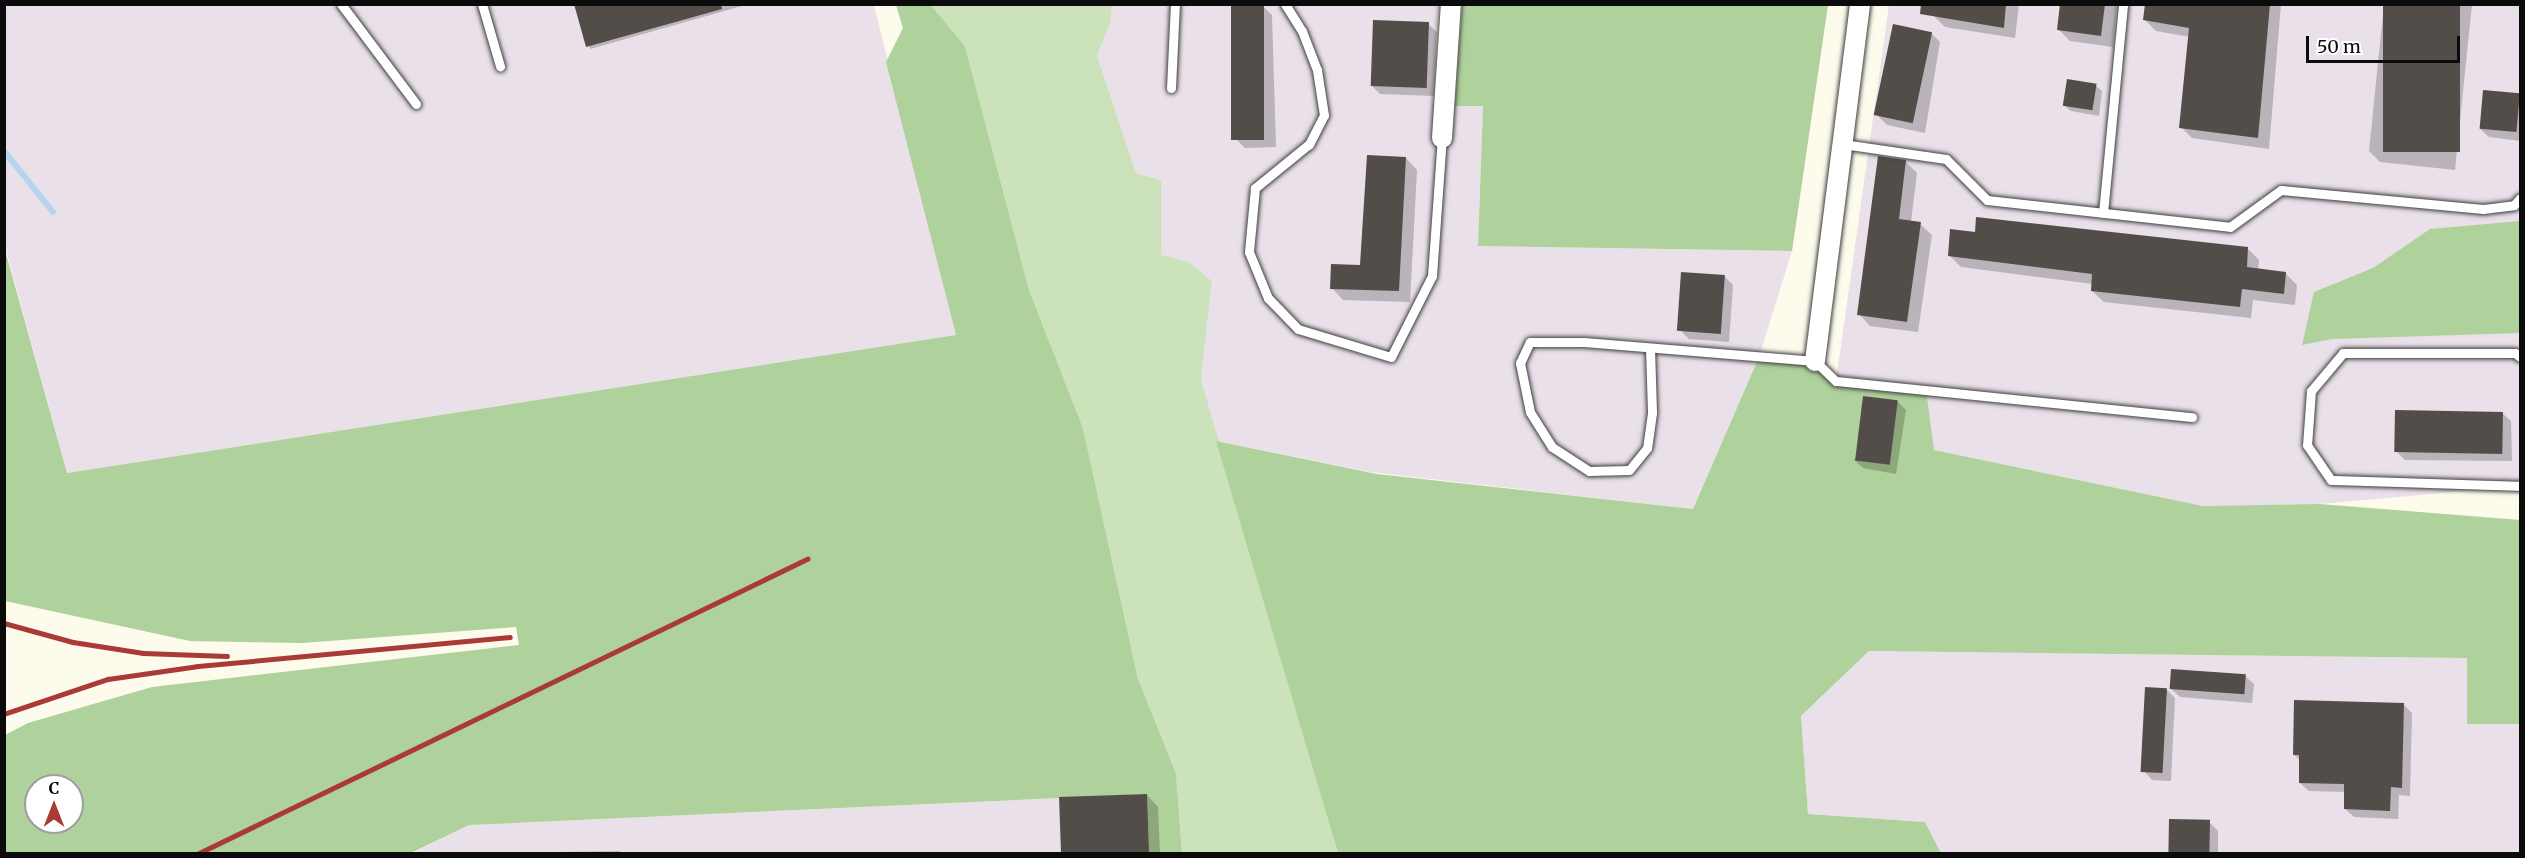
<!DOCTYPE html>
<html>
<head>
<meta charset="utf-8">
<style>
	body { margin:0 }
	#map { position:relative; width:2525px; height:858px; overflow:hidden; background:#fcfbec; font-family:Merriweather,serif }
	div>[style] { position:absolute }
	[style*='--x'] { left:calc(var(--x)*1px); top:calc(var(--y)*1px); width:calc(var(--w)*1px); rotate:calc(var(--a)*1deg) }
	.industrial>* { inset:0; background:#e9e0e9 }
	.green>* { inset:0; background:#cbe2ba }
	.forest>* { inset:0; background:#afd19b }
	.shadow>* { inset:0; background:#0003 }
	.stream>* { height:6px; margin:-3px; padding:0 3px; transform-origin:3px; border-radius:3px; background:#b7d4ee }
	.building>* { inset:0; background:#524d49; transform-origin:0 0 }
	.roads { filter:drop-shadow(0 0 2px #3e3e3e) drop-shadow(0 0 2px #3e3e3e) }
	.service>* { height:9px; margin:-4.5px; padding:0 4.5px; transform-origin:4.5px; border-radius:4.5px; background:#fff }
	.minor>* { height:20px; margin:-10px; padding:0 10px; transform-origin:10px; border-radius:10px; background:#fff }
	.rail>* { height:4.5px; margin:-2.25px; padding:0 2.25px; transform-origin:2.25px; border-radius:2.25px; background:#a93a35 }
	span { translate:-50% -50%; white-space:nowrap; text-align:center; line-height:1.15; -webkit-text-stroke:6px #fff; paint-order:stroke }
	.frame { position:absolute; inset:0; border:6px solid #0b0b0b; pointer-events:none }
	.north { position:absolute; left:24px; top:774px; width:60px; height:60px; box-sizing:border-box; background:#fff; border:2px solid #9d9d9d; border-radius:50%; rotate:0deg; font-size:16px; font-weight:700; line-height:24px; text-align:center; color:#0b0b0b }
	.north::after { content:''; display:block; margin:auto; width:21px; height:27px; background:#a93a35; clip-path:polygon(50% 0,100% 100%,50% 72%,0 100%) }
	.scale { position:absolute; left:2306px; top:36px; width:154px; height:27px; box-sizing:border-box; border:3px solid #0b0b0b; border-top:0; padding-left:8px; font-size:18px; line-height:21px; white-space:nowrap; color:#0b0b0b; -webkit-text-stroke:4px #fff; paint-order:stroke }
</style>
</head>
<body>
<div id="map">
	<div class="industrial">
		<i style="clip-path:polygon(4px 5px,874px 5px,956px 335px,67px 473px,5px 246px)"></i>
		<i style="clip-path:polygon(1112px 5px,1438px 5px,1432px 103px,1483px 106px,1478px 246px,1792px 251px,1759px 357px,1693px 509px,1370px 472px,1216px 441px,1201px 380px,1212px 281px,1189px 262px,1161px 256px,1161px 180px,1136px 173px,1097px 55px,1111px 22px)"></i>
		<i style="clip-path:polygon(1889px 5px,2520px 5px,2520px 486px,2320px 504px,2203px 506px,1934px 450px,1836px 381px)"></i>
		<i style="clip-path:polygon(1869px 651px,2467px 658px,2468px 723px,2520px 724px,2520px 853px,1941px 853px,1925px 822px,1808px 814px,1801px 716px)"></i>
		<i style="clip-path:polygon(1147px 794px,1149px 853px,411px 854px,468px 825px)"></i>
	</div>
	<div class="green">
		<i style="clip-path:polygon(931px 5px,1112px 5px,1111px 22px,1097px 55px,1136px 173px,1161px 180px,1161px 255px,1189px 262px,1212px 281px,1201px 380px,1338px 853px,1182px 853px,1176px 773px,1138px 679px,1083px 428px,1029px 290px,965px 46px)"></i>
	</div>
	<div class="forest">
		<i style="clip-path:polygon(evenodd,896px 5px,931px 5px,965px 46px,1029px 290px,1083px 428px,1138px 679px,1176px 773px,1182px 853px,1149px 853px,1147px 794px,469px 825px,411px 853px,5px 853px,5px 735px,28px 723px,152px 687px,519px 645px,516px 627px,302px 643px,190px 641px,5px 601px,4px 246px,67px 473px,956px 335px,886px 62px,903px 28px,896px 5px,36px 786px,72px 786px,72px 822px,36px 822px,36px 786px)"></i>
		<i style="clip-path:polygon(1462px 5px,1828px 5px,1792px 251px,1478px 246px,1483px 106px,1455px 106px)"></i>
		<i style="clip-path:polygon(2520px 221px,2520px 333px,2332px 339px,2302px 345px,2314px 292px,2373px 268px,2430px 229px)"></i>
		<i style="clip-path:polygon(1759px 357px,1815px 361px,1836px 381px,1926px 390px,1934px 450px,2203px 506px,2320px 504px,2520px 520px,2520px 724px,2467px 724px,2467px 658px,1869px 651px,1801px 716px,1808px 814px,1925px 822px,1941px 853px,1338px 853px,1216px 441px,1377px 474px,1693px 509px)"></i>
	</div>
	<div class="shadow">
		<i style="clip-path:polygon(576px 4px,749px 4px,590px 49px)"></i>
		<i style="clip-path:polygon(1934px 4px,2019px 4px,2015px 38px,1945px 27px,1933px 15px)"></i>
		<i style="clip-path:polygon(2061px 4px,2117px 4px,2113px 47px,2070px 41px,2058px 29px)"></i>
		<i style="clip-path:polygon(2147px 4px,2281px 4px,2269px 149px,2192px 138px,2181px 127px,2190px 37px,2156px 31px,2145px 20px)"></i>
		<i style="clip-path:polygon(2384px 4px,2472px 4px,2455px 170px,2380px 162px,2369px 151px)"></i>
		<i style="clip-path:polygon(1263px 6px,1272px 15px,1276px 147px,1245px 148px,1236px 139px)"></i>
		<i style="clip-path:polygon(1428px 24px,1437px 32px,1434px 96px,1380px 94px,1371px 85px)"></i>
		<i style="clip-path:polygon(1931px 33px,1940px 42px,1925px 133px,1887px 125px,1878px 116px)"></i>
		<i style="clip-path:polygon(2096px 86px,2102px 91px,2099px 116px,2071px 111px,2065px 106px)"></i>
		<i style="clip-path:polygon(2484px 91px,2520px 95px,2520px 141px,2489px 137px,2480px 129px)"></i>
		<i style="clip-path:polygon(1406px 158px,1417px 170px,1410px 302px,1343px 300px,1332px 288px,1362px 266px)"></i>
		<i style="clip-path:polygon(1905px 161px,1917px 173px,1911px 222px,1920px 224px,1932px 235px,1918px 332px,1870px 326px,1859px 314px)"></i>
		<i style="clip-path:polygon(1976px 233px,2248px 249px,2259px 260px,2258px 270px,2285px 273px,2297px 285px,2295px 305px,2253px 300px,2251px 318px,2104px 302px,2092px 291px,2093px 284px,1961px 267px,1949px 255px)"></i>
		<i style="clip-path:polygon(1724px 276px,1733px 285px,1729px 342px,1689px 339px,1680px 330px)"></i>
		<i style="clip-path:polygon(1897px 401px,1906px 410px,1896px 474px,1863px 468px,1854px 460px)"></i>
		<i style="clip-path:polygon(2502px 413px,2511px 421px,2512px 461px,2405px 460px,2396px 451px)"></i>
		<i style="clip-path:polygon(2245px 676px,2254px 684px,2252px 703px,2180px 697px,2171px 689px)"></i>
		<i style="clip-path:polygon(2166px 689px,2175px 698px,2171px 781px,2152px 780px,2144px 771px)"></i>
		<i style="clip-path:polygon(2403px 704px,2412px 713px,2410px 796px,2399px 795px,2398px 819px,2354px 817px,2345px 809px,2346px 792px,2309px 791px,2300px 783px,2301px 761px,2294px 755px)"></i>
		<i style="clip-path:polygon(1147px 795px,1158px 807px,1160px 854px,1062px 854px)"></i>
		<i style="clip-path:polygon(2209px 822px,2218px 831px,2218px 854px,2169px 854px)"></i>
		<i style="clip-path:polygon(620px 851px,623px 854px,490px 854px,490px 853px)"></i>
	</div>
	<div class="stream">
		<i style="--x:4;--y:151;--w:78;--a:51.2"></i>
	</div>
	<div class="building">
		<i style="clip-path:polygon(574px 4px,721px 4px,722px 9px,586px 47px)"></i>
		<i style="clip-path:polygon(1921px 4px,2006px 4px,2004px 28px,1920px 14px)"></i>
		<i style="clip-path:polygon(2060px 4px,2105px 4px,2101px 36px,2057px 30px)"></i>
		<i style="clip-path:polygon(2145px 4px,2270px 4px,2258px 138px,2179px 128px,2189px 28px,2143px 20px)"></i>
		<i style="left:2383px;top:4px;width:77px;height:148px"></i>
		<i style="left:1231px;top:5px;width:33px;height:135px"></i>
		<i style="left:1373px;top:20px;width:56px;height:66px;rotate:2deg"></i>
		<i style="left:1893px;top:24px;width:40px;height:93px;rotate:12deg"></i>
		<i style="left:2067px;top:79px;width:30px;height:27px;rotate:9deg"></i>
		<i style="left:2483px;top:90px;width:37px;height:39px;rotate:5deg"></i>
		<i style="clip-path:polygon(1367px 155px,1406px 157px,1399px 291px,1330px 289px,1331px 264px,1360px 265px)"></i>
		<i style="clip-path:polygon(1878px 156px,1906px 160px,1899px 219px,1921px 222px,1907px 322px,1857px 315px)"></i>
		<i style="clip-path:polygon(1976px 217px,2248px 247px,2247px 267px,2286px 272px,2284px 294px,2242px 289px,2240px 307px,2091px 291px,2092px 274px,1948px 256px,1950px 229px,1975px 232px)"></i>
		<i style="left:1681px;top:272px;width:44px;height:59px;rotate:4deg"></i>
		<i style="left:1863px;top:396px;width:35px;height:65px;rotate:7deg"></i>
		<i style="left:2395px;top:410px;width:108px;height:42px;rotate:1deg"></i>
		<i style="left:2171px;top:669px;width:75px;height:20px;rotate:4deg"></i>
		<i style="left:2145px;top:687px;width:22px;height:85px;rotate:3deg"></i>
		<i style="clip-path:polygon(2294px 700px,2404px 703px,2402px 788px,2391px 787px,2390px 811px,2344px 809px,2344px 784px,2299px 783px,2299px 755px,2293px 755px)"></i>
		<i style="left:1147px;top:794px;width:60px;height:88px;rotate:88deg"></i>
		<i style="left:2169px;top:819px;width:41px;height:35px;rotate:1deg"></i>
	</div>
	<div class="roads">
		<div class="service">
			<i style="--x:341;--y:4;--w:125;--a:53.1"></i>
			<i style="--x:482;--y:4;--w:65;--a:73.8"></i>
			<i style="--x:1285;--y:4;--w:32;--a:58"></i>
			<i style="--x:1302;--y:31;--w:42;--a:69"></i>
			<i style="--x:1317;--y:70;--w:46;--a:81.2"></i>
			<i style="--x:1324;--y:115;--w:33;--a:117"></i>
			<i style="--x:1309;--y:144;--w:70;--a:140.8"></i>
			<i style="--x:1255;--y:188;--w:64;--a:95.4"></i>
			<i style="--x:1249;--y:252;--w:50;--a:67.6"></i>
			<i style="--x:1268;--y:298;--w:43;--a:45.9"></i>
			<i style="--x:1298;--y:329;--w:97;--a:16.8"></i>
			<i style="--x:1391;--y:357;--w:91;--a:-63.2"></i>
			<i style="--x:1432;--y:276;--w:138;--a:-85.9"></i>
			<i style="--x:1171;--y:88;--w:84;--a:-87.3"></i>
			<i style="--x:1843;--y:144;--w:104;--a:8.3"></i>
			<i style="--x:1946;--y:159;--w:58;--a:45"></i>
			<i style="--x:1987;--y:200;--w:244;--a:6.3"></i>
			<i style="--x:2230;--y:227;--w:63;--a:-36"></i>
			<i style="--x:2281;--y:190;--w:203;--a:5.4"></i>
			<i style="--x:2483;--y:209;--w:31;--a:-7"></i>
			<i style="--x:2514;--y:205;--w:9;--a:-49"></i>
			<i style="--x:2103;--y:213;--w:210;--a:-84.5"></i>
			<i style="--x:1650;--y:348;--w:65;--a:88.2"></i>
			<i style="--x:1652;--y:413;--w:35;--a:98"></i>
			<i style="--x:1647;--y:448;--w:28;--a:129"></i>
			<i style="--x:1629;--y:470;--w:40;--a:178.6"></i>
			<i style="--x:1589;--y:471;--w:44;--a:-147"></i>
			<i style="--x:1552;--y:447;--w:41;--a:-122.2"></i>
			<i style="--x:1530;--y:412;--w:50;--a:-101.5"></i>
			<i style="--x:1520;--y:363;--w:23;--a:-65"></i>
			<i style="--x:1530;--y:342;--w:54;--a:0"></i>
			<i style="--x:1584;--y:342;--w:232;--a:4.7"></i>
			<i style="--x:1815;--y:361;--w:29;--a:44"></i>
			<i style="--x:1836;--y:381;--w:358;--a:5.8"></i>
			<i style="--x:2520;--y:357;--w:6;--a:-141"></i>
			<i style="--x:2515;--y:353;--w:172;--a:180"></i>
			<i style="--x:2343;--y:353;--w:50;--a:130.1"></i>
			<i style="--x:2311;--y:391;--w:54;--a:94.2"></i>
			<i style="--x:2307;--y:445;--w:42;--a:55.6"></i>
			<i style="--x:2331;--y:480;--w:189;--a:1.8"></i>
		</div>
		<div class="minor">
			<i style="--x:1442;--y:138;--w:134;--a:-86.2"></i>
			<i style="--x:1815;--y:361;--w:360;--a:-82.8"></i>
		</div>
	</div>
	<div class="rail">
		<i style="--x:4;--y:623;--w:72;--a:15.4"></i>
		<i style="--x:73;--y:642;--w:71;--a:8.9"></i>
		<i style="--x:143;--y:653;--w:84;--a:2"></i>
		<i style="--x:4;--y:714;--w:110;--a:-18.6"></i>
		<i style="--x:108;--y:679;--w:91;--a:-8.2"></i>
		<i style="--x:198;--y:666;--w:313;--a:-5.3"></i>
		<i style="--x:197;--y:854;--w:678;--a:-25.81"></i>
	</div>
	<div class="frame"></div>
	<div class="north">С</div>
	<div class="scale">50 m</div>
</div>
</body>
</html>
